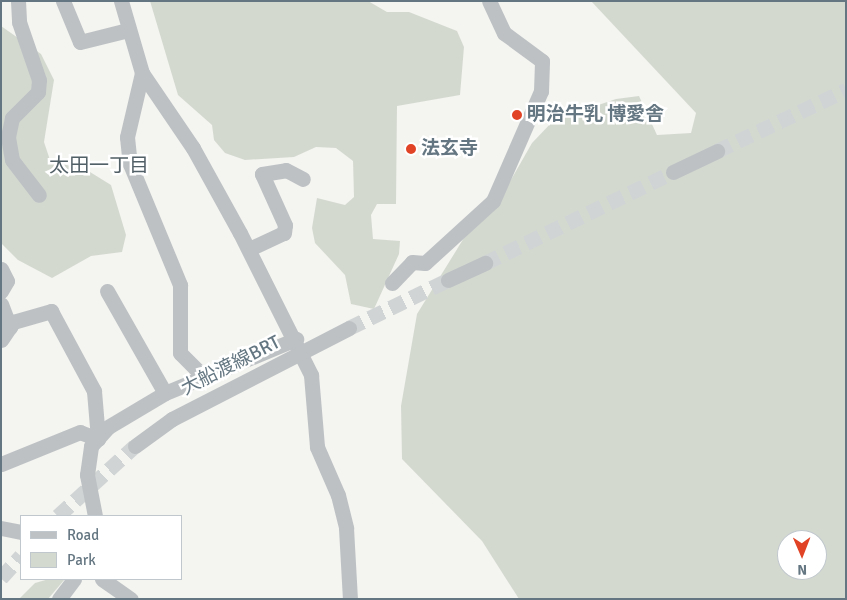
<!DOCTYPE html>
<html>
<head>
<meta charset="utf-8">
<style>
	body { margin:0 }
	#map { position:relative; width:847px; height:600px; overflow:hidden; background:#f4f4f0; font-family:Signika,"Noto Sans JP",sans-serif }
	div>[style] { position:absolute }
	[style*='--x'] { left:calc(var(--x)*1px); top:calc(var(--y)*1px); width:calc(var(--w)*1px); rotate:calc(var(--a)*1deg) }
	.green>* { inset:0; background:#d4d9d0 }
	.minor-tunnel>* { height:15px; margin-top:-7.5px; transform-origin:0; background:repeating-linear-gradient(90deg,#d0d4d4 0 15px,transparent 0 23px) }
	.minor>* { height:15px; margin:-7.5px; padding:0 7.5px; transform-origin:7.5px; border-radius:7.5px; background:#bdc1c4 }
	.dots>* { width:14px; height:14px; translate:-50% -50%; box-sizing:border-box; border:2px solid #fff; border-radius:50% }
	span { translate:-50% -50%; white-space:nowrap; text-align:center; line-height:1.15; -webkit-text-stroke:5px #fff; paint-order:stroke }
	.poi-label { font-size:19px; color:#647681; font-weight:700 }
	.left { translate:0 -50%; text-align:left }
	.street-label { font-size:19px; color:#647681 }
	.neighbourhood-label { font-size:20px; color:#515f66 }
	.frame { position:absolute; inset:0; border:2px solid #647681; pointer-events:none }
	.legend { position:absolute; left:20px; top:515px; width:162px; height:65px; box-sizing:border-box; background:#fff; border:1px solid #c1c8cd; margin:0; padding:6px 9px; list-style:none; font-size:15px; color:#647681 }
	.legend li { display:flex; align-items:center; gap:10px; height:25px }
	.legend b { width:25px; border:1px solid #c1c8cd }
	.north { position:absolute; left:777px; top:530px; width:50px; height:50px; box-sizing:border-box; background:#fff; border:1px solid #c1c8cd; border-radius:50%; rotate:179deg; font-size:14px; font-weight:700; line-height:20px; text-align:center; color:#647681 }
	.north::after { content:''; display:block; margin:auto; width:18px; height:22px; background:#e04325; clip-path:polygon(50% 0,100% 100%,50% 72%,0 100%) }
</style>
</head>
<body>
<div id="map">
	<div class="green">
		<i style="clip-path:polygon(150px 1px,368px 1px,387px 12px,409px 12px,457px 31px,464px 47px,460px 95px,397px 106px,396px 204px,377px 204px,371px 215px,373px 239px,400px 241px,399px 254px,374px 309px,351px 304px,345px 275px,315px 243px,312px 228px,317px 198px,345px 205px,354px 197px,353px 161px,336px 148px,316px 147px,294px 157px,245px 160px,225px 153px,214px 140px,212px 125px,178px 95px)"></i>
		<i style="clip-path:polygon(evenodd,591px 1px,846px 1px,846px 599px,519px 599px,482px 541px,402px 459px,401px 406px,417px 314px,467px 233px,508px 185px,532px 143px,554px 120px,616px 99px,639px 96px,657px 135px,691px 133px,696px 113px,591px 1px,787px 540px,817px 540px,817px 570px,787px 570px,787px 540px)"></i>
		<i style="clip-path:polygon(1px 26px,41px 54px,54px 80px,44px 142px,50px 160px,90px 172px,111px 185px,126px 235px,122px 252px,91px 256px,52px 278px,18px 260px,1px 243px)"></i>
		<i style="clip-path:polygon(49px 579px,65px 579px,48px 599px,19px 599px,35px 583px)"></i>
	</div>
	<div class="minor-tunnel">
		<i style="--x:717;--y:151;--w:143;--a:-25.3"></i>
		<i style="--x:485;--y:263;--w:209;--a:-25.8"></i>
		<i style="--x:349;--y:328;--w:110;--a:-25.9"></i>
		<i style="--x:58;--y:516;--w:104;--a:-42.3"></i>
		<i style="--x:1;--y:578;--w:30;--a:-48"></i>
	</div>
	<div class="minor">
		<i style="--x:18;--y:1;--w:21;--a:87"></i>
		<i style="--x:19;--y:22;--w:61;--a:71"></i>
		<i style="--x:39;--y:80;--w:12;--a:95"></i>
		<i style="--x:38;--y:92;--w:37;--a:135"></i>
		<i style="--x:12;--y:118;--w:19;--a:102"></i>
		<i style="--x:8;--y:137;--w:23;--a:80"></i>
		<i style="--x:12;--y:160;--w:44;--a:52.4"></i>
		<i style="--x:63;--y:1;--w:44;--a:67.5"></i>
		<i style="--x:80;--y:42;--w:49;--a:-14"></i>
		<i style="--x:121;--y:1;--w:75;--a:73.7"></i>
		<i style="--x:142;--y:73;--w:91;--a:55.8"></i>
		<i style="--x:193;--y:148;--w:97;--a:61.1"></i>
		<i style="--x:240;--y:233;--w:159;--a:63.4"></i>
		<i style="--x:311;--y:375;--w:72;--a:85.2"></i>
		<i style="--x:317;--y:447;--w:52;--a:66.4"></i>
		<i style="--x:338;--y:495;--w:34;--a:76"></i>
		<i style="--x:346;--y:528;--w:71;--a:86.8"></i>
		<i style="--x:142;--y:73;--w:66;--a:103.2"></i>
		<i style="--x:127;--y:137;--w:27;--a:84"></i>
		<i style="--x:130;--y:164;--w:131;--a:67.5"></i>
		<i style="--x:180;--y:285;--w:68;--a:90"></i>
		<i style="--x:180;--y:353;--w:33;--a:45"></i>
		<i style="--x:673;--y:172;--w:49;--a:-25.5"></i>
		<i style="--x:249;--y:249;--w:38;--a:-25"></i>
		<i style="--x:284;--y:233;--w:8;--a:-83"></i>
		<i style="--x:285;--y:225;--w:56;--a:-114.3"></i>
		<i style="--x:262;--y:174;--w:24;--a:-9"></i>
		<i style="--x:286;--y:170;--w:19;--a:28"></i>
		<i style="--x:1;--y:269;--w:13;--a:63"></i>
		<i style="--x:7;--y:281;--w:12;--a:121"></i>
		<i style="--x:448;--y:280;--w:41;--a:-24.7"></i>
		<i style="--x:392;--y:283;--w:29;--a:-46"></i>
		<i style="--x:412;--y:262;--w:13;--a:4"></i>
		<i style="--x:425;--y:263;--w:92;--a:-42.4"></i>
		<i style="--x:493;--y:201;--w:120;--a:-66.4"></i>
		<i style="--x:541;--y:91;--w:30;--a:-88"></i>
		<i style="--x:542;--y:61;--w:47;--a:-143.6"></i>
		<i style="--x:504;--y:33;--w:35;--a:-115"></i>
		<i style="--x:107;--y:291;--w:117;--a:60.4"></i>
		<i style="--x:1;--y:304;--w:25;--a:69"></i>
		<i style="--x:1;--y:340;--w:22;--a:-56"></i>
		<i style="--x:13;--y:322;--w:40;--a:-16"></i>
		<i style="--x:51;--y:311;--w:91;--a:61.7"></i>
		<i style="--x:94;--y:391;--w:48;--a:85.2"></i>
		<i style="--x:98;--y:439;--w:19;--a:-159"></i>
		<i style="--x:80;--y:432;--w:85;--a:157.9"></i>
		<i style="--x:135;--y:446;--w:46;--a:-36.1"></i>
		<i style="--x:172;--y:419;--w:199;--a:-27.2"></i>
		<i style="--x:95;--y:516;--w:42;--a:-101"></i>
		<i style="--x:87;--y:475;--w:29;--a:-82"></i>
		<i style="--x:91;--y:446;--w:25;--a:-48"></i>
		<i style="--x:108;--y:427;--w:66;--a:-30.8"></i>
		<i style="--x:165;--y:393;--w:142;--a:-22.4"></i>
		<i style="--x:1;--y:528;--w:20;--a:11"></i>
		<i style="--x:102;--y:579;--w:35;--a:35"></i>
		<i style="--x:59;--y:599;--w:25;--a:-53"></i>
	</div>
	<div class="dots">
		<i style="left:517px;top:115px;background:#e04325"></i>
		<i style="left:411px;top:149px;background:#e04325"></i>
	</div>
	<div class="poi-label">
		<span class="left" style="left:527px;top:115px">明治牛乳 博愛舎</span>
		<span class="left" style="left:421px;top:149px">法玄寺</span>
	</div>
	<div class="street-label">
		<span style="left:231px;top:366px;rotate:-27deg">大船渡線BRT</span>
	</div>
	<div class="neighbourhood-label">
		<span style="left:99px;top:165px">太田一丁目</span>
	</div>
	<div class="frame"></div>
	<ul class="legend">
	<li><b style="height:6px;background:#bdc1c4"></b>Road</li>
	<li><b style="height:14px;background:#d4d9d0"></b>Park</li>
	</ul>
	<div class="north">N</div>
</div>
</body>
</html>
